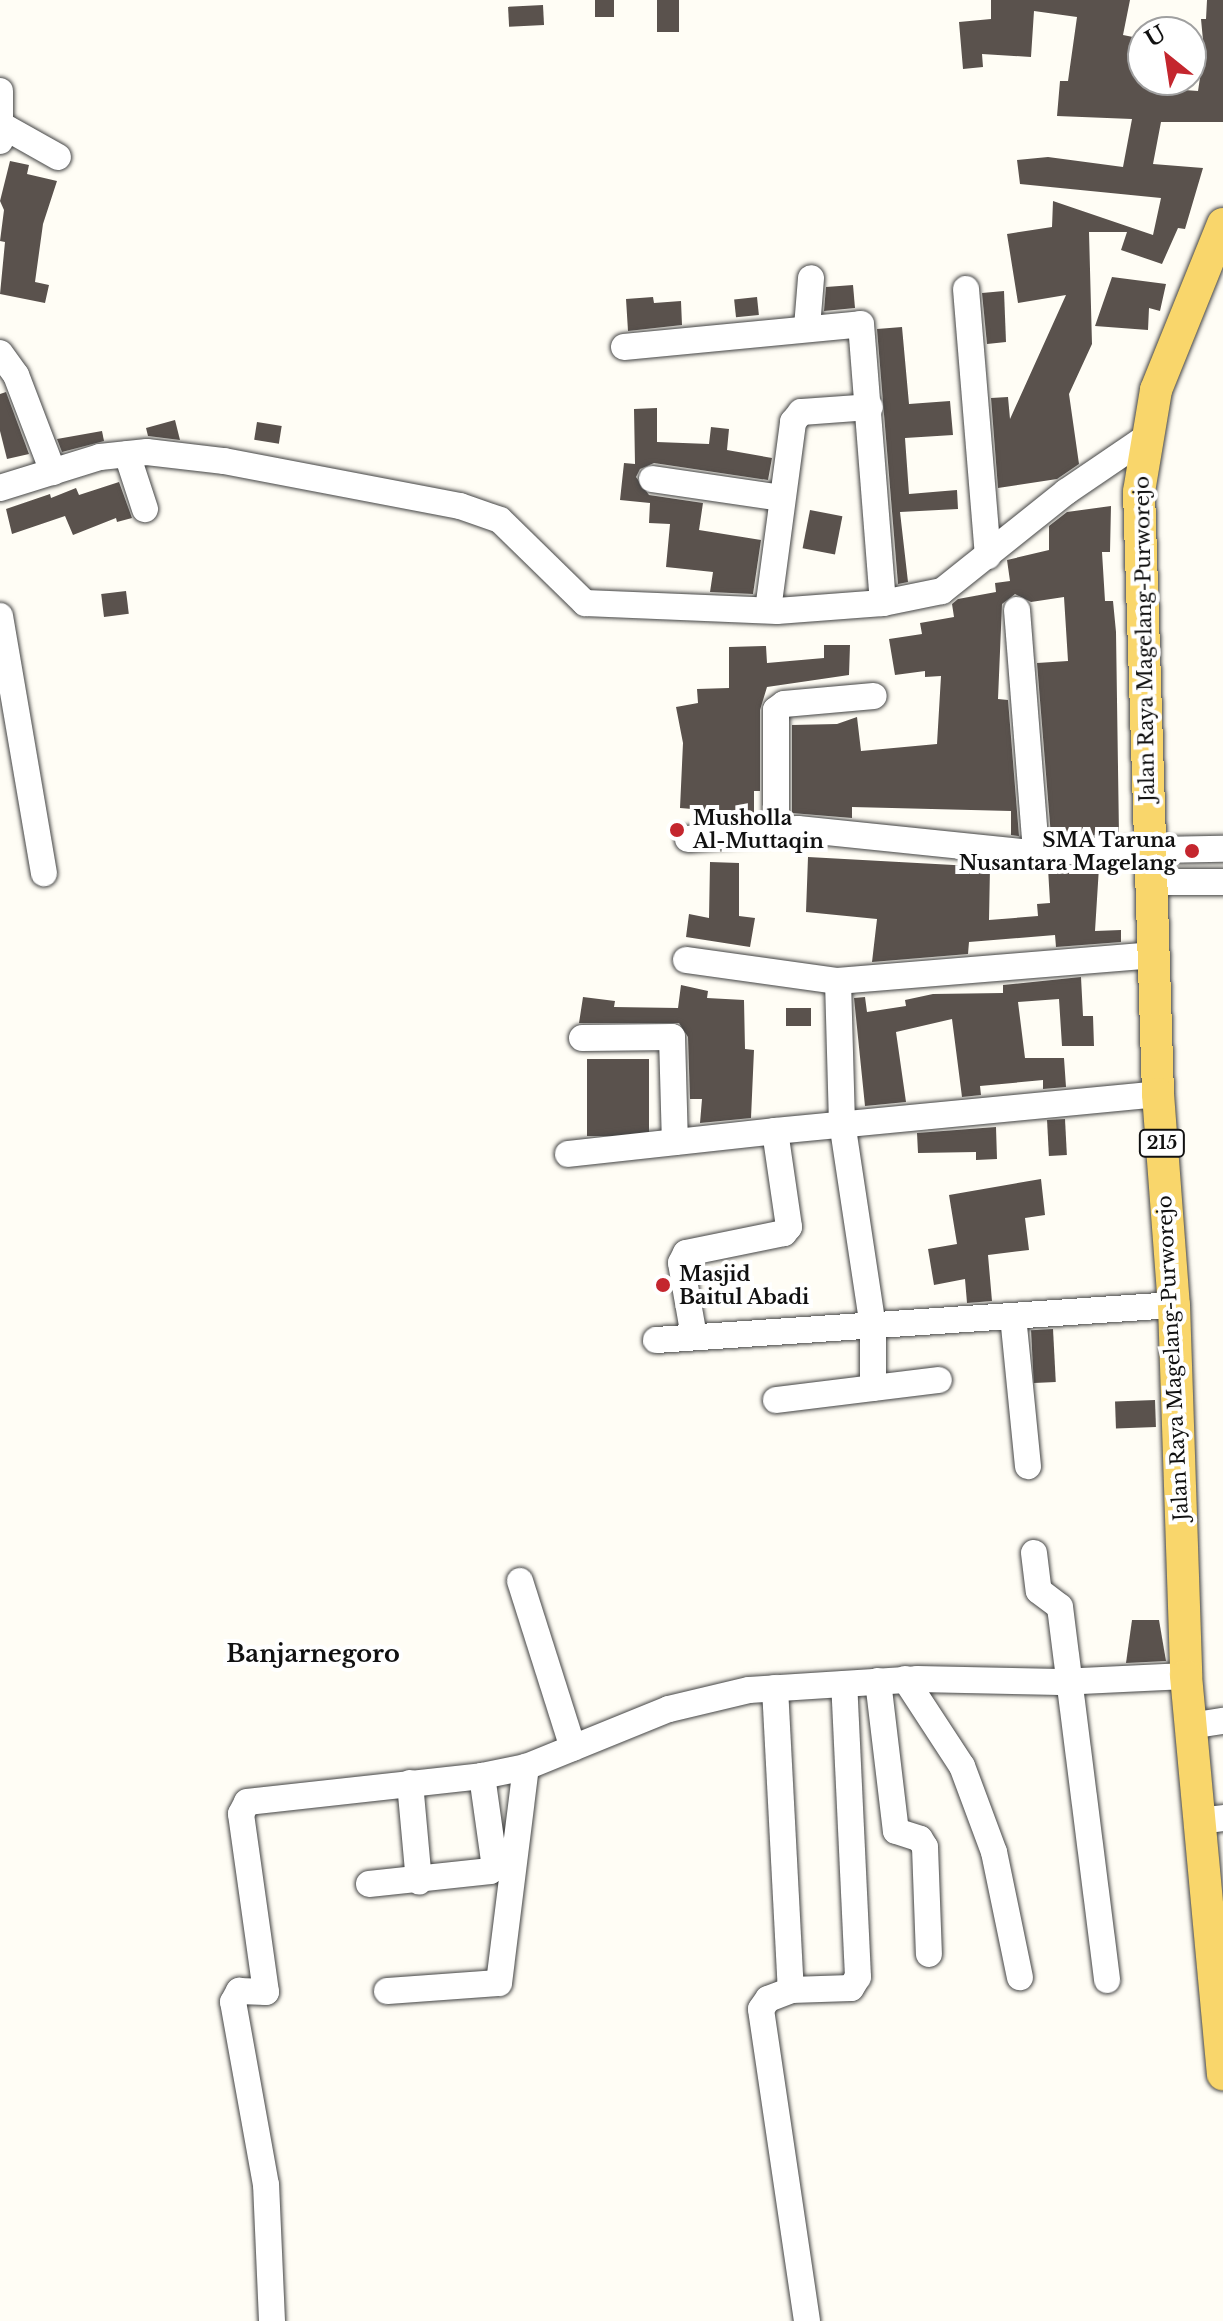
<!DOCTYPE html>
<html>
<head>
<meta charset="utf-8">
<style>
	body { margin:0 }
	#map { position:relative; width:1223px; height:2321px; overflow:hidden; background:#fffdf5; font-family:"Libre Baskerville",serif }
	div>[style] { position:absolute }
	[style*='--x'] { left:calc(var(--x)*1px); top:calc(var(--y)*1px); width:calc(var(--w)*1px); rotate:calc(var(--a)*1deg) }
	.building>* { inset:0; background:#5a524d; transform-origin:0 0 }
	.roads { filter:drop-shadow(0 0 2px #444) drop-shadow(0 0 2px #444) }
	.minor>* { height:26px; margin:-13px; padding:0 13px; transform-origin:13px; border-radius:13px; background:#fff }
	.major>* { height:32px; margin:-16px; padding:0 16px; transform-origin:16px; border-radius:16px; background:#f9d66b }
	.dots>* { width:22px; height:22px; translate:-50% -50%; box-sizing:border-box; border:4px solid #fff; border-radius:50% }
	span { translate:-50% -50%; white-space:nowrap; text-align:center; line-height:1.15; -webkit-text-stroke:8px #fff; paint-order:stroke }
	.shield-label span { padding:2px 6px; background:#fff; border:2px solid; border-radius:6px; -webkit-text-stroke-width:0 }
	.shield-label { font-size:18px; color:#111; font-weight:700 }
	.street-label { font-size:20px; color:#111 }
	.poi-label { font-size:20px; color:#111; font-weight:700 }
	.left { translate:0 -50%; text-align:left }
	.right { translate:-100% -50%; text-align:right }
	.quarter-label { font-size:24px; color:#111; font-weight:700 }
	.north { position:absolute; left:1127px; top:16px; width:80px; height:80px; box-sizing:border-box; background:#fff; border:2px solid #a0a0a0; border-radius:50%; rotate:330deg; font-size:22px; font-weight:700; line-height:32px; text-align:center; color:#111 }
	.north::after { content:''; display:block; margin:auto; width:28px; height:36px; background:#c4262e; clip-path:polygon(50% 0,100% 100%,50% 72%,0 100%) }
</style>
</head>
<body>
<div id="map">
	<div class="building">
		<i style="left:595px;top:0;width:19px;height:17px"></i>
		<i style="left:657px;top:0;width:22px;height:32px"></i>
		<i style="clip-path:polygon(991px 0,1130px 0,1123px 35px,1143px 39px,1143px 87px,1198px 91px,1204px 51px,1201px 19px,1206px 19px,1207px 0,1223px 0,1223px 122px,1161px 122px,1153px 164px,1203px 168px,1185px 229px,1178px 228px,1162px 264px,1121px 250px,1127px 232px,1089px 232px,1092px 344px,1069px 394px,1079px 464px,1057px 479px,998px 488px,991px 398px,1008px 397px,1010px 419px,1066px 295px,1018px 303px,1007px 234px,1052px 227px,1053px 201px,1153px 235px,1161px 198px,1020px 184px,1017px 160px,1048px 157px,1123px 167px,1132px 119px,1057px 116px,1060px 81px,1068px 81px,1077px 17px,1034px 11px,1031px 57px,982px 54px,983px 67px,963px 69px,959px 22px,991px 19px)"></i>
		<i style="left:543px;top:5px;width:20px;height:35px;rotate:87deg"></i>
		<i style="clip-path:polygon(10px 161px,29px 165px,27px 174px,57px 181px,43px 224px,35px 282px,49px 285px,45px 303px,0 294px,5px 242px,0 241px,4px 210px,0 201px)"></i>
		<i style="clip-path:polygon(1112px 277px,1166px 284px,1160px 311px,1149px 308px,1148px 330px,1095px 326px)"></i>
		<i style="clip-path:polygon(853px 285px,855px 308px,824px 311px,826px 287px)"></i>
		<i style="clip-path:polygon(1004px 291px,1006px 342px,987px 344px,982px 293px)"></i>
		<i style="clip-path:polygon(653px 297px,654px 303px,681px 301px,682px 325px,628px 331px,626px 299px)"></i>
		<i style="left:757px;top:297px;width:18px;height:23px;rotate:84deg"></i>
		<i style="clip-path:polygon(902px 327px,909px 404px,950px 401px,953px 435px,905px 438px,909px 494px,957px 490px,958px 509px,900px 512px,908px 582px,898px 584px,877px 329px)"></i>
		<i style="clip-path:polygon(6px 392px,29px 454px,7px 459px,0 431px,0 394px)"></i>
		<i style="clip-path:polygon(657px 408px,657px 442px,709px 444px,711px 427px,729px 429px,727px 450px,772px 458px,768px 480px,654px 463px,640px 469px,636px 477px,649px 495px,703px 503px,699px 530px,761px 540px,753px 594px,710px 592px,713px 572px,666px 567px,670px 524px,649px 523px,650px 503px,620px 500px,624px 463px,635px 464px,634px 409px)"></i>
		<i style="clip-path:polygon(175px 420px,180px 440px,148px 436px,146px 428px)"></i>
		<i style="left:257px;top:422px;width:25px;height:18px;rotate:9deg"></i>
		<i style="clip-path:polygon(102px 431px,104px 441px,62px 452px,57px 439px)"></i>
		<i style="clip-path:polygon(119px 482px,132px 518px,117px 522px,116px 518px,73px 535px,65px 516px,12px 534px,6px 509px,50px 494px,51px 498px,76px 488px,79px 495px)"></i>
		<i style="clip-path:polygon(1111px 506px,1110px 552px,1102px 552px,1105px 601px,1113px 601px,1116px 632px,1119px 835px,1051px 836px,1037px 663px,1068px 661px,1064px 597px,1031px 602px,1015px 594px,1002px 604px,998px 699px,1008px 700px,1019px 836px,1011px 835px,1011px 811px,852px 807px,852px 818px,792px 813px,792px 725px,837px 724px,857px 717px,861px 751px,937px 744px,941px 676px,925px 677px,925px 671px,895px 675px,889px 639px,922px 634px,920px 623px,954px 617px,952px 604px,958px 599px,996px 592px,995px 583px,1010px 581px,1007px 560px,1049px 550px,1049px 526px,1067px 512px)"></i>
		<i style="left:810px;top:510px;width:33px;height:39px;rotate:11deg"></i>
		<i style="left:126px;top:591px;width:23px;height:25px;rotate:83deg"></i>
		<i style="clip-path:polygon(824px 645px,850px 645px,849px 675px,767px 687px,760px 710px,760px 791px,754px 791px,754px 817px,703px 822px,704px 810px,680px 808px,683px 743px,676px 707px,698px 703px,697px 689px,729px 688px,729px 647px,766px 646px,767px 663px,824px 658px)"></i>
		<i style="clip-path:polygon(808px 857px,990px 867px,989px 920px,1038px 916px,1037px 904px,1050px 903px,1048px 868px,1099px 867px,1095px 931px,1121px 930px,1121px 942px,1056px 947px,1055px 935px,969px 942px,968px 954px,872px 962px,877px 919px,806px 912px)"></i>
		<i style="clip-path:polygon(710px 862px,739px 863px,739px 916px,755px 918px,750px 947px,686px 937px,689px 914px,709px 918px)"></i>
		<i style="clip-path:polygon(1081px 977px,1083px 1016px,1093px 1016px,1094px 1046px,1062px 1046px,1059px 999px,1018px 1002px,1025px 1058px,1064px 1058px,1066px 1087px,1043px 1089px,1043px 1080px,980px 1086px,981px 1095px,962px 1097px,952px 1019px,896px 1032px,906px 1102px,865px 1106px,854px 998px,865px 997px,867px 1012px,906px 1006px,905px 1000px,933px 994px,1003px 993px,1003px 985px)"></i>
		<i style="clip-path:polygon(681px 985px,708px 991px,707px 998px,744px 1000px,745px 1049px,754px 1050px,751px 1118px,700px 1123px,702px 1099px,690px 1099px,688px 1037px,679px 1023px,579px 1023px,583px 997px,615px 1001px,614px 1007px,678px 1008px)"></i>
		<i style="left:786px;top:1008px;width:25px;height:18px"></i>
		<i style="left:587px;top:1059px;width:62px;height:77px"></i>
		<i style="left:1065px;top:1119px;width:36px;height:18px;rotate:87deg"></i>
		<i style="clip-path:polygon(996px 1127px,997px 1159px,976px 1160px,976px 1152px,918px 1153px,917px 1133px)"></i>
		<i style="clip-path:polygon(1041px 1179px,1045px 1215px,1025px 1218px,1029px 1250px,988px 1255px,992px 1301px,967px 1303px,965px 1279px,934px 1285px,928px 1249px,957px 1244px,949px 1195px)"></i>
		<i style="left:1053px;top:1329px;width:53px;height:22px;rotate:87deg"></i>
		<i style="left:1155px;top:1400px;width:27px;height:40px;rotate:88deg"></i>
		<i style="clip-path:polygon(1132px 1620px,1159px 1620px,1166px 1661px,1126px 1663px)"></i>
	</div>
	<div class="roads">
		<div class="minor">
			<i style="--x:0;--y:91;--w:50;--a:90"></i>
			<i style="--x:3;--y:126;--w:63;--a:29.4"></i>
			<i style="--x:966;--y:289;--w:268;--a:85.3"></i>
			<i style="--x:807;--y:327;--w:49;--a:-85.3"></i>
			<i style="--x:624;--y:347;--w:238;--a:-5.5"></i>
			<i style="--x:861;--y:324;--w:280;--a:85.5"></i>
			<i style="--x:0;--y:353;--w:27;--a:54"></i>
			<i style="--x:16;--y:375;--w:104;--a:69.1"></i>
			<i style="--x:127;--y:454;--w:58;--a:71.9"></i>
			<i style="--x:652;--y:479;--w:131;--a:8.3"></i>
			<i style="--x:0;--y:488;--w:105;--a:-17.2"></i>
			<i style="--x:100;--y:457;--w:47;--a:-6.1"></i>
			<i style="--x:147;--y:452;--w:78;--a:6.7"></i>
			<i style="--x:224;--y:461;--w:240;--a:10.8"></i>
			<i style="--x:460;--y:506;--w:42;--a:19.3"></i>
			<i style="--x:500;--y:520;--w:119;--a:44.3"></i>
			<i style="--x:585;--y:603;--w:192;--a:2.4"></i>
			<i style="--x:777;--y:611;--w:106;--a:-4.3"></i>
			<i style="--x:883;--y:603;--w:60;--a:-11.5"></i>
			<i style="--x:942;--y:591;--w:159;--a:-38.6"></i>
			<i style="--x:1066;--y:492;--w:94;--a:-34.2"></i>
			<i style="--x:768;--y:610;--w:190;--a:-82.4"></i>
			<i style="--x:793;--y:422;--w:13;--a:-51"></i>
			<i style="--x:801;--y:412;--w:69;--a:-4.1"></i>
			<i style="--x:1017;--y:610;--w:243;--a:85.5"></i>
			<i style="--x:0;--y:616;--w:261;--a:80.3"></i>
			<i style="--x:776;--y:831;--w:121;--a:-90"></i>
			<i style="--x:776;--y:710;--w:10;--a:-37"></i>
			<i style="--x:784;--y:704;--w:90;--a:-5.1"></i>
			<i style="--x:688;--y:839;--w:110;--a:-5.2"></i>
			<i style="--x:798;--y:829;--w:224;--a:5.9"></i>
			<i style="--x:1021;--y:852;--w:202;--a:-0.9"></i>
			<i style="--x:1154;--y:882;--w:69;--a:0"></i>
			<i style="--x:686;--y:960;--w:153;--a:7.9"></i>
			<i style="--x:838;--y:981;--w:141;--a:88.4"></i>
			<i style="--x:842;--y:1122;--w:206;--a:81.4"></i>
			<i style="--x:873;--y:1326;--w:62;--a:90"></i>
			<i style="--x:838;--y:981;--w:317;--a:-4.7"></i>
			<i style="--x:582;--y:1038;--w:90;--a:-0.6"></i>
			<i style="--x:672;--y:1037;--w:105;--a:88.4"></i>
			<i style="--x:775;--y:1131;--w:385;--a:-5.5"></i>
			<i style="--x:568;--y:1154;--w:208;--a:-6.3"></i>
			<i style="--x:775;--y:1131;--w:97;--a:81.7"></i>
			<i style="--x:789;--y:1227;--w:8;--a:130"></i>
			<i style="--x:784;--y:1233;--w:100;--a:168.5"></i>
			<i style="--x:686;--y:1253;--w:11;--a:117"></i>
			<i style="--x:681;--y:1263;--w:75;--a:80"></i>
			<i style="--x:1013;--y:1316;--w:151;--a:84.3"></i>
			<i style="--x:656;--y:1340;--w:519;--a:-3.87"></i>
			<i style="--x:776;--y:1400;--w:164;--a:-7"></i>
			<i style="--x:1034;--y:1553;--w:38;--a:83"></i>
			<i style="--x:1039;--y:1591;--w:26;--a:37"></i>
			<i style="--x:1060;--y:1607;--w:376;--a:82.8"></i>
			<i style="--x:520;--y:1581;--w:175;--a:72.4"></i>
			<i style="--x:905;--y:1679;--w:104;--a:56.8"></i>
			<i style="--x:962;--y:1766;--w:92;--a:69.6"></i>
			<i style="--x:994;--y:1852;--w:128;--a:78.3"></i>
			<i style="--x:878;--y:1681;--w:151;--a:83.2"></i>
			<i style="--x:896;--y:1831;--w:25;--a:18"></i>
			<i style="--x:920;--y:1839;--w:9;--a:58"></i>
			<i style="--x:925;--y:1847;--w:107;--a:87.9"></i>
			<i style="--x:775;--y:1688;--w:302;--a:87"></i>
			<i style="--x:1190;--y:1726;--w:33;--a:-9"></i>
			<i style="--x:410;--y:1783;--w:99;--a:84.8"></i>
			<i style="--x:1199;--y:1821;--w:24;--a:-7"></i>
			<i style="--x:369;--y:1884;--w:122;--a:-6.1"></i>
			<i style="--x:490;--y:1871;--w:11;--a:-68"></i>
			<i style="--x:494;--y:1861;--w:86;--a:-98"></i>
			<i style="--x:387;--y:1991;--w:112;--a:-4.1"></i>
			<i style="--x:499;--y:1983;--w:218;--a:-82.9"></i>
			<i style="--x:272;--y:2321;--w:136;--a:-92.5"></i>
			<i style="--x:266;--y:2185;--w:186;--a:-100.2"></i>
			<i style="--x:233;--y:2002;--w:13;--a:-61"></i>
			<i style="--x:239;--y:1991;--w:27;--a:2"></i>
			<i style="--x:266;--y:1992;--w:180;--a:-98"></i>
			<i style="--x:241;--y:1814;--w:13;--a:-63"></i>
			<i style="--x:247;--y:1802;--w:236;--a:-6.3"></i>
			<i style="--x:482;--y:1776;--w:45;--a:-11.6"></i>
			<i style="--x:526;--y:1767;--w:154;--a:-22.1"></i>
			<i style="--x:669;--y:1709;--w:82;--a:-13.4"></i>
			<i style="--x:749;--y:1690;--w:168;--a:-3.7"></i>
			<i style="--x:917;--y:1679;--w:143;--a:1.2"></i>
			<i style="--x:1060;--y:1682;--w:126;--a:-2.7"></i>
			<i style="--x:807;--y:2321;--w:315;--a:-98.4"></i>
			<i style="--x:761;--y:2009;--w:12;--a:-55"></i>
			<i style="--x:768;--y:1999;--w:25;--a:-21"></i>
			<i style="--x:791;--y:1990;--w:60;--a:-1.9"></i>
			<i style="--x:851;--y:1988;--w:13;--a:-58"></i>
			<i style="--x:858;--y:1977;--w:293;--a:-92.7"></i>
		</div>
		<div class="major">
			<i style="--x:1223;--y:224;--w:179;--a:112"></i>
			<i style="--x:1156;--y:390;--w:103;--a:99.5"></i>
			<i style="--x:1139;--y:492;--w:602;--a:88.19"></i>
			<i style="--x:1158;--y:1094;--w:212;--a:85.7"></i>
			<i style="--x:1174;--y:1305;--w:371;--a:88.1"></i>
			<i style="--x:1186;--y:1676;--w:400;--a:84.7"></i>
		</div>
	</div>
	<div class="dots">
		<i style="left:677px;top:830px;background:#c4262e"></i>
		<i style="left:1192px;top:851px;background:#c4262e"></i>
		<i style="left:663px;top:1285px;background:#c4262e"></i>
	</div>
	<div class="shield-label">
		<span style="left:1162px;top:1143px">215</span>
	</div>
	<div class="street-label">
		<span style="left:1145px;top:639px;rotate:-91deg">Jalan Raya Magelang-Purworejo</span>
		<span style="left:1173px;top:1358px;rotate:-93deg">Jalan Raya Magelang-Purworejo</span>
	</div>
	<div class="poi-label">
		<span class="left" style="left:693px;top:830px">Musholla<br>Al-Muttaqin</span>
		<span class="right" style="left:1176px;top:852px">SMA Taruna<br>Nusantara Magelang</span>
		<span class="left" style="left:679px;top:1286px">Masjid<br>Baitul Abadi</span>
	</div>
	<div class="quarter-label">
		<span style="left:313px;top:1654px">Banjarnegoro</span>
	</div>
	<div class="north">U</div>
</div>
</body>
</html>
